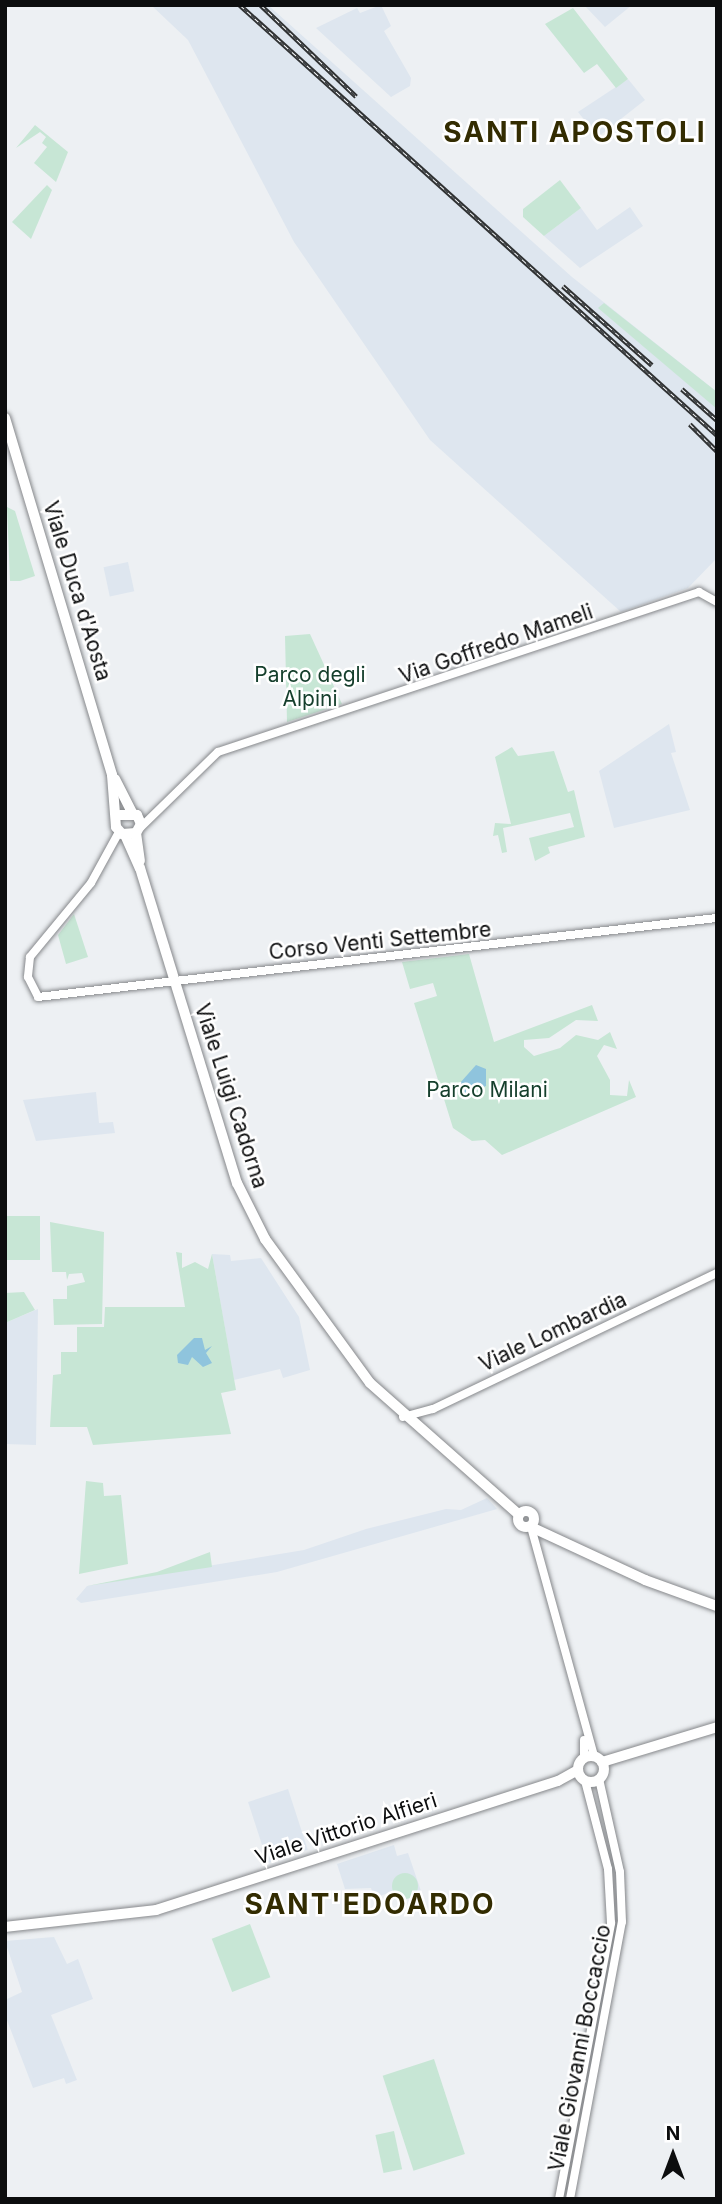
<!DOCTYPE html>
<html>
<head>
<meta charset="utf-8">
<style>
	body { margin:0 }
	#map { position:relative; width:722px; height:2204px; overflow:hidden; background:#edf0f3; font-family:Inter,sans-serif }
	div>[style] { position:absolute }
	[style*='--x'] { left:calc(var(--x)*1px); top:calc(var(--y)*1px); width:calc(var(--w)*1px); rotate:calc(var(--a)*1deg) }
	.built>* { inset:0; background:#dee6ef; transform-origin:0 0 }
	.green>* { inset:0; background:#c7e6d5; transform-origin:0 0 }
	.round { border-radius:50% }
	.water>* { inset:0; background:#8fc4dd }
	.roads { filter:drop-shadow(0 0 2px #86888b) drop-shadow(0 0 2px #86888b) }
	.tertiary>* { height:8px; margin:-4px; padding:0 4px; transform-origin:4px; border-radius:4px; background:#fff }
	.secondary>* { height:10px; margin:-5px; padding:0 5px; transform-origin:5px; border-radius:5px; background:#fff }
	.secondary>.ring { margin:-5px; padding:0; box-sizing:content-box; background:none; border:10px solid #fff; border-radius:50% }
	.rail>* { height:4.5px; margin-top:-2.25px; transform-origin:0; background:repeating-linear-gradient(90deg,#fff 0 5px,#303233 0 10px); box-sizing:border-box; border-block:2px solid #303233 }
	span { translate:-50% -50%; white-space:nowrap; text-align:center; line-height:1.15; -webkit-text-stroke:5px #fff; paint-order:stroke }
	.street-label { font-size:21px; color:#0c0d0e }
	.park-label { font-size:21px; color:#153f2c }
	.district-label { font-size:28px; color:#332c01; font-weight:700; letter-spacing:2px }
	.frame { position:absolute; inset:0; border:7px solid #0c0d0e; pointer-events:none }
	.north { position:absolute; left:638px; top:2120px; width:70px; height:70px; -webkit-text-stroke:5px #fff; paint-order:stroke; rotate:0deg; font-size:19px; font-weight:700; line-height:28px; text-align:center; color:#0c0d0e }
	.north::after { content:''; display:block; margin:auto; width:24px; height:32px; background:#0c0d0e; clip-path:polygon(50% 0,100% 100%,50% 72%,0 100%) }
</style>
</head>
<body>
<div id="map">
	<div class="built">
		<i style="clip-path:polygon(151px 5px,268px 5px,572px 277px,717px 392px,717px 558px,688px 588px,621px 612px,430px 440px,294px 242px,188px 40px)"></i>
		<i style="clip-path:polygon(381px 5px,391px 26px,384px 31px,411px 78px,410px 86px,391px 97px,316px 28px,357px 8px,360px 13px)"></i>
		<i style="clip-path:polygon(584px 5px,632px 5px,605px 27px)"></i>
		<i style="clip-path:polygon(628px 79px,645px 100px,598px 137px,578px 112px)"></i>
		<i style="clip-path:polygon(630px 207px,643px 226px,580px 268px,544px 236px,581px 208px,597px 230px)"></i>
		<i style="left:128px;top:562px;width:30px;height:25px;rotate:78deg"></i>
		<i style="clip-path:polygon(669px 724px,676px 752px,671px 753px,690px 810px,614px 828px,599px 771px)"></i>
		<i style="clip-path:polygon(96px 1092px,99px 1123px,113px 1122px,115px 1133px,36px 1141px,23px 1100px)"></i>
		<i style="clip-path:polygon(212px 1254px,230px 1255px,231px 1261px,261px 1258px,299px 1317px,310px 1370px,283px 1378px,280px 1369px,234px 1380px)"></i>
		<i style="clip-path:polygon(38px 1309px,36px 1445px,5px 1444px,5px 1323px)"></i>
		<i style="clip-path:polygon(487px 1498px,497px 1509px,277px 1572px,81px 1603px,76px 1599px,87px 1586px,304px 1550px,366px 1529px,446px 1509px,461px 1510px)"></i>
		<i style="left:288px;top:1789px;width:64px;height:42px;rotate:72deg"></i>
		<i style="clip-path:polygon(394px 1845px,397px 1856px,408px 1853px,421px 1891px,394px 1900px,391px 1892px,374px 1898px,371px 1888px,345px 1889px,337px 1864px)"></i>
		<i style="clip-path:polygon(54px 1937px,67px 1964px,78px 1959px,93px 1999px,51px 2015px,77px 2080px,66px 2084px,64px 2078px,33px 2088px,5px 2015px,5px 2000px,22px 1992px,5px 1941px)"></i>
	</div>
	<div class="green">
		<i style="clip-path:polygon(573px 8px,628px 79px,616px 88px,597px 64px,584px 73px,545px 24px)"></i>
		<i style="clip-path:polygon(35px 125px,68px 152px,56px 182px,34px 163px,47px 147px,42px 143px,46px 137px,40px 132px,16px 148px)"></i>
		<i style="clip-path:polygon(560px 180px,581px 208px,544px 236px,523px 217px,523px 209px)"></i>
		<i style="clip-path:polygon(47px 185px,52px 190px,31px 239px,12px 222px)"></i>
		<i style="clip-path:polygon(604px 303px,717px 392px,717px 409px,598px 308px)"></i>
		<i style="clip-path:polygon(7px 507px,15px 511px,35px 576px,20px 581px,10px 581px)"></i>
		<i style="clip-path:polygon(310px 634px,342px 704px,287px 722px,285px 636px)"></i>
		<i style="clip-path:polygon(512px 747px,518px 756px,554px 751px,568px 792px,574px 790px,585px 837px,548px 847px,550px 853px,535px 861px,529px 838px,574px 827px,570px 813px,503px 828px,507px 852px,502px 853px,498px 835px,493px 836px,495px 823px,511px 824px,495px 757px)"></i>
		<i style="clip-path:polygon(74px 914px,88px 957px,66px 964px,58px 935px)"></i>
		<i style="clip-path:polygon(469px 954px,494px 1042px,592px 1005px,598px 1021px,576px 1020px,549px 1038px,524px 1040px,524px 1047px,534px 1056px,560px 1048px,576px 1035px,598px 1040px,610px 1032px,617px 1049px,604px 1045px,597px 1056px,610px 1080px,610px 1095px,627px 1096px,629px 1080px,636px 1097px,502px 1155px,485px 1140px,472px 1141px,453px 1128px,414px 1003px,437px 996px,433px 983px,410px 989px,402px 962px)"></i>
		<i style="left:5px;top:1216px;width:35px;height:44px"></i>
		<i style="clip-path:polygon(50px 1222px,104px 1232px,102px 1324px,54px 1325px,53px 1299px,67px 1299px,67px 1286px,85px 1282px,82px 1273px,69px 1274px,67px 1280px,66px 1272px,52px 1272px)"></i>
		<i style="clip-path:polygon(176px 1252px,182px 1253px,182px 1268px,195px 1262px,208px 1269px,212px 1254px,236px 1390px,221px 1393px,231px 1434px,93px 1445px,87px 1427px,50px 1427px,53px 1375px,61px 1374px,61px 1352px,77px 1352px,77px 1327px,104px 1327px,105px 1307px,185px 1307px)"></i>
		<i style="clip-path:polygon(24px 1292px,35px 1310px,5px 1323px,5px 1293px)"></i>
		<i style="clip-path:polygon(86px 1481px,103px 1483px,104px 1496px,121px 1495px,128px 1564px,79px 1574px)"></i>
		<i style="clip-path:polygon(210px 1552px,212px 1567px,87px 1586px,157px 1572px)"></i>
		<i class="round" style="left:392px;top:1873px;width:26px;height:26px"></i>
		<i style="left:250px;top:1924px;width:57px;height:41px;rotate:69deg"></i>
		<i style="left:434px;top:2059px;width:100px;height:54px;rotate:72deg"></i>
		<i style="left:394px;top:2131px;width:39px;height:19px;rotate:78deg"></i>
	</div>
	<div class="water">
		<i style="clip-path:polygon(476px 1065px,486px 1069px,486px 1086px,464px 1094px,460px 1083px)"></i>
		<i style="clip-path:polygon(194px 1338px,202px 1338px,205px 1350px,212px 1346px,206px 1353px,212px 1363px,203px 1367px,192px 1357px,188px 1365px,178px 1363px,177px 1355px)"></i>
	</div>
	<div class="roads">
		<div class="tertiary">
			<i style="--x:140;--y:828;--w:109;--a:-44.3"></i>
			<i style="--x:218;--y:752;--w:507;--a:-18.4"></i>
			<i style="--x:699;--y:592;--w:21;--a:29"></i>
			<i style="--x:119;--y:832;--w:58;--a:118.8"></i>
			<i style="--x:91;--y:883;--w:96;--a:129.5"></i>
			<i style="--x:30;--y:957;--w:20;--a:96"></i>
			<i style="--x:28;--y:977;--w:22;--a:63"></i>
			<i style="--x:38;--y:997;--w:684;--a:-6.64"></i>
			<i style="--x:403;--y:1417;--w:31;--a:-15"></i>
			<i style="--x:433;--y:1409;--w:315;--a:-25.6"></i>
			<i style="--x:531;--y:1527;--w:238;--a:74.6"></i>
			<i style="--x:584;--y:1758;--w:18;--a:-90"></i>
			<i style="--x:559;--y:2199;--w:281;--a:-79.3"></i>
			<i style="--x:611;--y:1923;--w:54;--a:-93.2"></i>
			<i style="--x:608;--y:1869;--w:91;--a:-104.6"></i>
			<i style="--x:570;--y:2199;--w:282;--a:-79.4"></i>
			<i style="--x:622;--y:1922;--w:50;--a:-92.3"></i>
			<i style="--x:620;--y:1872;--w:95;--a:-102.7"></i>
		</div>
		<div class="secondary">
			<i style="--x:5;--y:418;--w:373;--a:73.3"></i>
			<i style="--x:112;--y:775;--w:52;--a:85.6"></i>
			<i style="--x:116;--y:827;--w:9;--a:49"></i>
			<i style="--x:122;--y:834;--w:14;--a:-4"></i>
			<i style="--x:136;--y:833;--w:10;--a:-61"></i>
			<i style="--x:141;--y:824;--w:10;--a:-114"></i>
			<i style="--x:137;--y:815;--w:17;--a:180"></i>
			<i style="--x:115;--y:779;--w:37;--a:63"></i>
			<i style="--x:136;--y:833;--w:28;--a:82"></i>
			<i style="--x:125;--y:835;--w:36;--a:66"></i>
			<i style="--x:140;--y:868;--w:330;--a:72.9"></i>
			<i style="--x:237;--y:1183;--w:63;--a:63.4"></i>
			<i style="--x:265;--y:1239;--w:178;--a:53.9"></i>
			<i style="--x:370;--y:1383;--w:199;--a:41.5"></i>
			<i class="ring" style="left:518px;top:1511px;width:6px;height:6px"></i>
			<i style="--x:531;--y:1527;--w:126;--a:24.9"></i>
			<i style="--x:645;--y:1580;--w:77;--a:19.9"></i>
			<i class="ring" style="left:578px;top:1756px;width:16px;height:16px"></i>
			<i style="--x:602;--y:1762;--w:120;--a:-16.9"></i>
			<i style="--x:5;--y:1927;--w:152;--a:-6.4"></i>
			<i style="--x:156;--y:1910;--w:422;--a:-17.8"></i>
			<i style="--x:558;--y:1781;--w:23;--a:-29"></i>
		</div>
	</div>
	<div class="rail">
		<i style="--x:240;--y:5;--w:642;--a:42.03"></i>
		<i style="--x:261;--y:5;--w:132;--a:43.8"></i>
		<i style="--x:563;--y:286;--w:119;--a:41.6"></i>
		<i style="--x:682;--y:389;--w:47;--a:41.5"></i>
		<i style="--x:690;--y:424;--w:38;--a:45"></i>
	</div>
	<div class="street-label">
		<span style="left:77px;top:591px;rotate:73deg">Viale Duca d'Aosta</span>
		<span style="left:496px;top:644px;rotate:-19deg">Via Goffredo Mameli</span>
		<span style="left:380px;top:941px;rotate:-6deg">Corso Venti Settembre</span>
		<span style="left:231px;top:1096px;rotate:72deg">Viale Luigi Cadorna</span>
		<span style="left:553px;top:1332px;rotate:-25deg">Viale Lombardia</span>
		<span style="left:346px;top:1829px;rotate:-18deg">Viale Vittorio Alfieri</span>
		<span style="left:580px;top:2048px;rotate:-79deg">Viale Giovanni Boccaccio</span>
	</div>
	<div class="park-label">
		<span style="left:310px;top:687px">Parco degli<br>Alpini</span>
		<span style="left:487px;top:1090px">Parco Milani</span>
	</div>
	<div class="district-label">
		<span style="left:575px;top:132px">SANTI APOSTOLI</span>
		<span style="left:370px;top:1904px">SANT'EDOARDO</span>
	</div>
	<div class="frame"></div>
	<div class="north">N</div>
</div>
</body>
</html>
